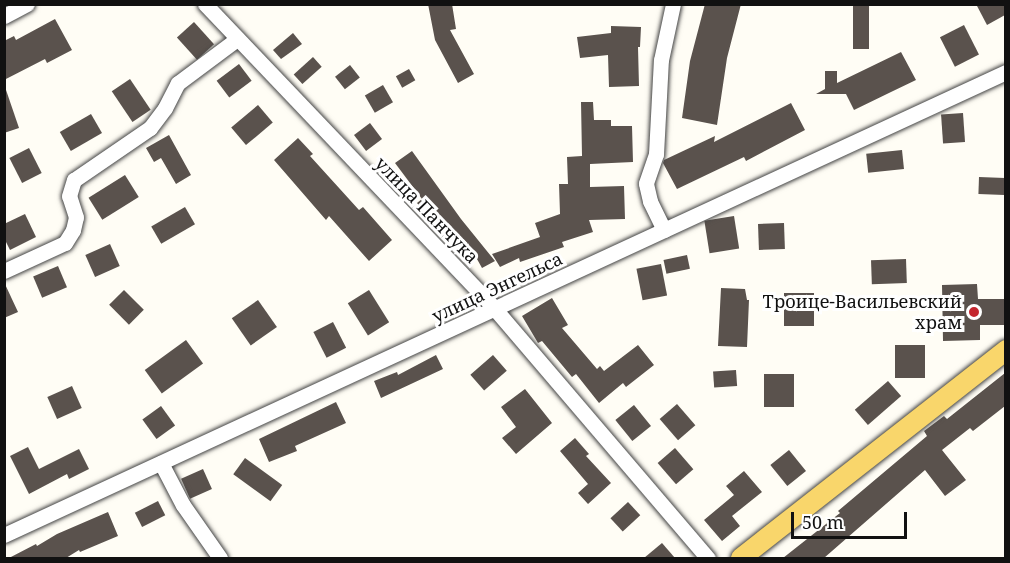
<!DOCTYPE html>
<html>
<head>
<meta charset="utf-8">
<style>
	body { margin:0 }
	#map { position:relative; width:1010px; height:563px; overflow:hidden; background:#fffdf5; font-family:"Noto Serif",serif }
	div>[style] { position:absolute }
	[style*='--x'] { left:calc(var(--x)*1px); top:calc(var(--y)*1px); width:calc(var(--w)*1px); rotate:calc(var(--a)*1deg) }
	.building>* { inset:0; background:#5a524d; transform-origin:0 0 }
	.roads { filter:drop-shadow(0 0 2px #444) drop-shadow(0 0 2px #444) }
	.minor>* { height:15px; margin:-7.5px; padding:0 7.5px; transform-origin:7.5px; border-radius:7.5px; background:#fff }
	.major>* { height:20px; margin:-10px; padding:0 10px; transform-origin:10px; border-radius:10px; background:#f9d66b }
	.dots>* { width:16px; height:16px; translate:-50% -50%; box-sizing:border-box; border:3px solid #fff; border-radius:50% }
	span { translate:-50% -50%; white-space:nowrap; text-align:center; line-height:1.15; -webkit-text-stroke:6px #fff; paint-order:stroke }
	.street-label { font-size:18px; color:#111 }
	.poi-label { font-size:18px; color:#111 }
	.right { translate:-100% -50%; text-align:right }
	.frame { position:absolute; inset:0; border:6px solid #111; pointer-events:none }
	.scale { position:absolute; left:791px; top:512px; width:116px; height:27px; box-sizing:border-box; border:3px solid #111; border-top:0; padding-left:8px; font-size:18px; line-height:21px; white-space:nowrap; color:#111; -webkit-text-stroke:4px #fff; paint-order:stroke }
</style>
</head>
<body>
<div id="map">
	<div class="building">
		<i style="clip-path:polygon(428px 4px,452px 4px,456px 29px,450px 30px,474px 74px,458px 83px,435px 40px)"></i>
		<i style="clip-path:polygon(705px 4px,741px 4px,727px 58px,717px 125px,682px 118px,690px 61px)"></i>
		<i style="left:853px;top:4px;width:16px;height:45px"></i>
		<i style="clip-path:polygon(976px 4px,1005px 4px,1005px 15px,987px 25px)"></i>
		<i style="clip-path:polygon(55px 19px,72px 50px,47px 63px,45px 59px,4px 80px,4px 41px,14px 36px,16px 40px)"></i>
		<i style="left:194px;top:22px;width:30px;height:23px;rotate:48deg"></i>
		<i style="left:964px;top:25px;width:33px;height:27px;rotate:63deg"></i>
		<i style="clip-path:polygon(611px 26px,641px 27px,640px 47px,638px 47px,639px 86px,609px 87px,608px 55px,580px 58px,577px 37px,611px 33px)"></i>
		<i style="clip-path:polygon(293px 33px,302px 44px,281px 59px,273px 50px)"></i>
		<i style="clip-path:polygon(901px 52px,916px 80px,891px 92px,854px 110px,846px 94px,816px 94px,825px 89px,825px 71px,837px 71px,837px 83px)"></i>
		<i style="left:313px;top:57px;width:13px;height:26px;rotate:48deg"></i>
		<i style="left:239px;top:64px;width:21px;height:28px;rotate:53deg"></i>
		<i style="left:350px;top:65px;width:16px;height:19px;rotate:52deg"></i>
		<i style="left:409px;top:69px;width:13px;height:15px;rotate:61deg"></i>
		<i style="left:130px;top:79px;width:37px;height:22px;rotate:56deg"></i>
		<i style="left:383px;top:85px;width:20px;height:21px;rotate:60deg"></i>
		<i style="clip-path:polygon(5px 87px,19px 128px,4px 133px,4px 87px)"></i>
		<i style="clip-path:polygon(581px 102px,593px 102px,594px 120px,611px 120px,611px 126px,632px 126px,633px 162px,590px 164px,590px 187px,624px 186px,625px 219px,589px 220px,593px 232px,562px 242px,564px 247px,520px 262px,519px 258px,500px 267px,492px 254px,540px 237px,535px 223px,560px 214px,559px 184px,568px 184px,567px 157px,582px 156px)"></i>
		<i style="clip-path:polygon(791px 103px,805px 130px,746px 161px,744px 157px,677px 189px,663px 163px,664px 160px,715px 136px,714px 142px)"></i>
		<i style="left:258px;top:105px;width:23px;height:35px;rotate:50deg"></i>
		<i style="left:963px;top:113px;width:29px;height:22px;rotate:86deg"></i>
		<i style="left:91px;top:114px;width:22px;height:36px;rotate:60deg"></i>
		<i style="left:370px;top:123px;width:20px;height:20px;rotate:53deg"></i>
		<i style="clip-path:polygon(169px 135px,191px 175px,176px 184px,161px 158px,154px 162px,146px 148px)"></i>
		<i style="clip-path:polygon(298px 138px,313px 154px,310px 156px,359px 210px,363px 207px,392px 240px,369px 261px,329px 216px,326px 220px,274px 160px)"></i>
		<i style="left:29px;top:148px;width:28px;height:22px;rotate:63deg"></i>
		<i style="left:902px;top:150px;width:19px;height:36px;rotate:84deg"></i>
		<i style="clip-path:polygon(412px 151px,461px 219px,495px 261px,482px 268px,472px 250px,460px 258px,433px 225px,417px 203px,422px 199px,395px 163px)"></i>
		<i style="left:125px;top:175px;width:26px;height:43px;rotate:58deg"></i>
		<i style="left:979px;top:177px;width:26px;height:17px;rotate:2deg"></i>
		<i style="left:185px;top:207px;width:20px;height:39px;rotate:60deg"></i>
		<i style="clip-path:polygon(25px 214px,36px 237px,10px 250px,4px 238px,4px 224px)"></i>
		<i style="left:734px;top:216px;width:33px;height:30px;rotate:81deg"></i>
		<i style="left:784px;top:223px;width:26px;height:26px;rotate:88deg"></i>
		<i style="left:110px;top:244px;width:24px;height:27px;rotate:66deg"></i>
		<i style="left:687px;top:255px;width:14px;height:24px;rotate:78deg"></i>
		<i style="left:906px;top:259px;width:24px;height:35px;rotate:88deg"></i>
		<i style="left:661px;top:264px;width:32px;height:25px;rotate:79deg"></i>
		<i style="left:58px;top:266px;width:23px;height:27px;rotate:67deg"></i>
		<i style="clip-path:polygon(4px 282px,18px 312px,4px 318px)"></i>
		<i style="clip-path:polygon(977px 284px,978px 299px,1005px 299px,1005px 325px,980px 325px,980px 340px,943px 341px,942px 285px)"></i>
		<i style="clip-path:polygon(721px 288px,745px 289px,747px 300px,749px 300px,747px 347px,718px 346px)"></i>
		<i style="left:124px;top:290px;width:28px;height:21px;rotate:45deg"></i>
		<i style="left:369px;top:290px;width:38px;height:25px;rotate:58deg"></i>
		<i style="left:784px;top:293px;width:30px;height:33px"></i>
		<i style="clip-path:polygon(552px 298px,568px 325px,562px 328px,597px 369px,600px 366px,604px 371px,638px 345px,654px 365px,626px 387px,623px 383px,599px 403px,576px 374px,572px 377px,542px 341px,538px 343px,522px 316px)"></i>
		<i style="left:258px;top:300px;width:33px;height:32px;rotate:55deg"></i>
		<i style="left:333px;top:322px;width:29px;height:22px;rotate:63deg"></i>
		<i style="left:186px;top:340px;width:29px;height:51px;rotate:54deg"></i>
		<i style="left:895px;top:345px;width:30px;height:33px"></i>
		<i style="clip-path:polygon(436px 355px,443px 369px,381px 398px,374px 381px,397px 372px,398px 375px)"></i>
		<i style="left:493px;top:355px;width:21px;height:30px;rotate:49deg"></i>
		<i style="left:736px;top:370px;width:16px;height:23px;rotate:86deg"></i>
		<i style="clip-path:polygon(1005px 373px,1005px 406px,973px 431px,970px 428px,942px 450px,966px 480px,945px 496px,925px 470px,824px 558px,783px 558px,840px 513px,838px 511px,927px 436px,924px 431px,944px 416px,947px 419px)"></i>
		<i style="left:764px;top:374px;width:30px;height:33px"></i>
		<i style="left:888px;top:381px;width:20px;height:44px;rotate:49deg"></i>
		<i style="left:72px;top:386px;width:24px;height:27px;rotate:66deg"></i>
		<i style="clip-path:polygon(525px 389px,552px 423px,516px 454px,502px 438px,516px 427px,501px 407px)"></i>
		<i style="clip-path:polygon(336px 402px,346px 423px,295px 446px,297px 451px,269px 462px,259px 439px)"></i>
		<i style="left:677px;top:404px;width:28px;height:23px;rotate:49deg"></i>
		<i style="left:634px;top:405px;width:27px;height:24px;rotate:51deg"></i>
		<i style="left:161px;top:406px;width:24px;height:23px;rotate:54deg"></i>
		<i style="clip-path:polygon(575px 438px,589px 454px,586px 456px,611px 483px,588px 504px,578px 493px,588px 484px,560px 451px)"></i>
		<i style="clip-path:polygon(28px 447px,39px 469px,79px 449px,89px 469px,69px 479px,67px 474px,29px 494px,10px 456px)"></i>
		<i style="left:675px;top:448px;width:28px;height:23px;rotate:49deg"></i>
		<i style="left:789px;top:450px;width:27px;height:24px;rotate:51deg"></i>
		<i style="left:245px;top:458px;width:46px;height:20px;rotate:36deg"></i>
		<i style="left:203px;top:469px;width:22px;height:24px;rotate:66deg"></i>
		<i style="clip-path:polygon(744px 471px,762px 492px,732px 516px,740px 526px,722px 541px,704px 520px,734px 495px,726px 486px)"></i>
		<i style="left:158px;top:501px;width:16px;height:26px;rotate:63deg"></i>
		<i style="left:628px;top:502px;width:18px;height:24px;rotate:47deg"></i>
		<i style="clip-path:polygon(108px 512px,118px 536px,80px 552px,79px 550px,66px 558px,9px 558px,36px 544px,37px 546px,57px 534px)"></i>
		<i style="clip-path:polygon(662px 543px,675px 558px,644px 558px)"></i>
	</div>
	<div class="roads">
		<div class="minor">
			<i style="--x:205;--y:4;--w:421;--a:46.4"></i>
			<i style="--x:495;--y:309;--w:328;--a:49.5"></i>
			<i style="--x:4;--y:16;--w:26;--a:-28"></i>
			<i style="--x:664;--y:230;--w:32;--a:-116"></i>
			<i style="--x:650;--y:201;--w:18;--a:-103"></i>
			<i style="--x:646;--y:183;--w:31;--a:-71"></i>
			<i style="--x:656;--y:154;--w:94;--a:-87"></i>
			<i style="--x:661;--y:60;--w:57;--a:-77.9"></i>
			<i style="--x:4;--y:271;--w:67;--a:-24.7"></i>
			<i style="--x:65;--y:243;--w:15;--a:-58"></i>
			<i style="--x:73;--y:230;--w:13;--a:-77"></i>
			<i style="--x:76;--y:217;--w:22;--a:-108"></i>
			<i style="--x:69;--y:196;--w:17;--a:-73"></i>
			<i style="--x:74;--y:180;--w:92;--a:-34.4"></i>
			<i style="--x:150;--y:128;--w:25;--a:-53"></i>
			<i style="--x:165;--y:108;--w:28;--a:-63"></i>
			<i style="--x:178;--y:83;--w:74;--a:-36.7"></i>
			<i style="--x:161;--y:463;--w:47;--a:62.4"></i>
			<i style="--x:183;--y:505;--w:65;--a:55.1"></i>
			<i style="--x:4;--y:535;--w:1104;--a:-24.8"></i>
		</div>
		<div class="major">
			<i style="--x:741;--y:558;--w:337;--a:-38.1"></i>
		</div>
	</div>
	<div class="dots">
		<i style="left:974px;top:312px;background:#c4262e"></i>
	</div>
	<div class="street-label">
		<span style="left:427px;top:210px;rotate:46deg">улица Панчука</span>
		<span style="left:497px;top:287px;rotate:-25deg">улица Энгельса</span>
	</div>
	<div class="poi-label">
		<span class="right" style="left:962px;top:312px">Троице-Васильевский<br>храм</span>
	</div>
	<div class="frame"></div>
	<div class="scale">50 m</div>
</div>
</body>
</html>
